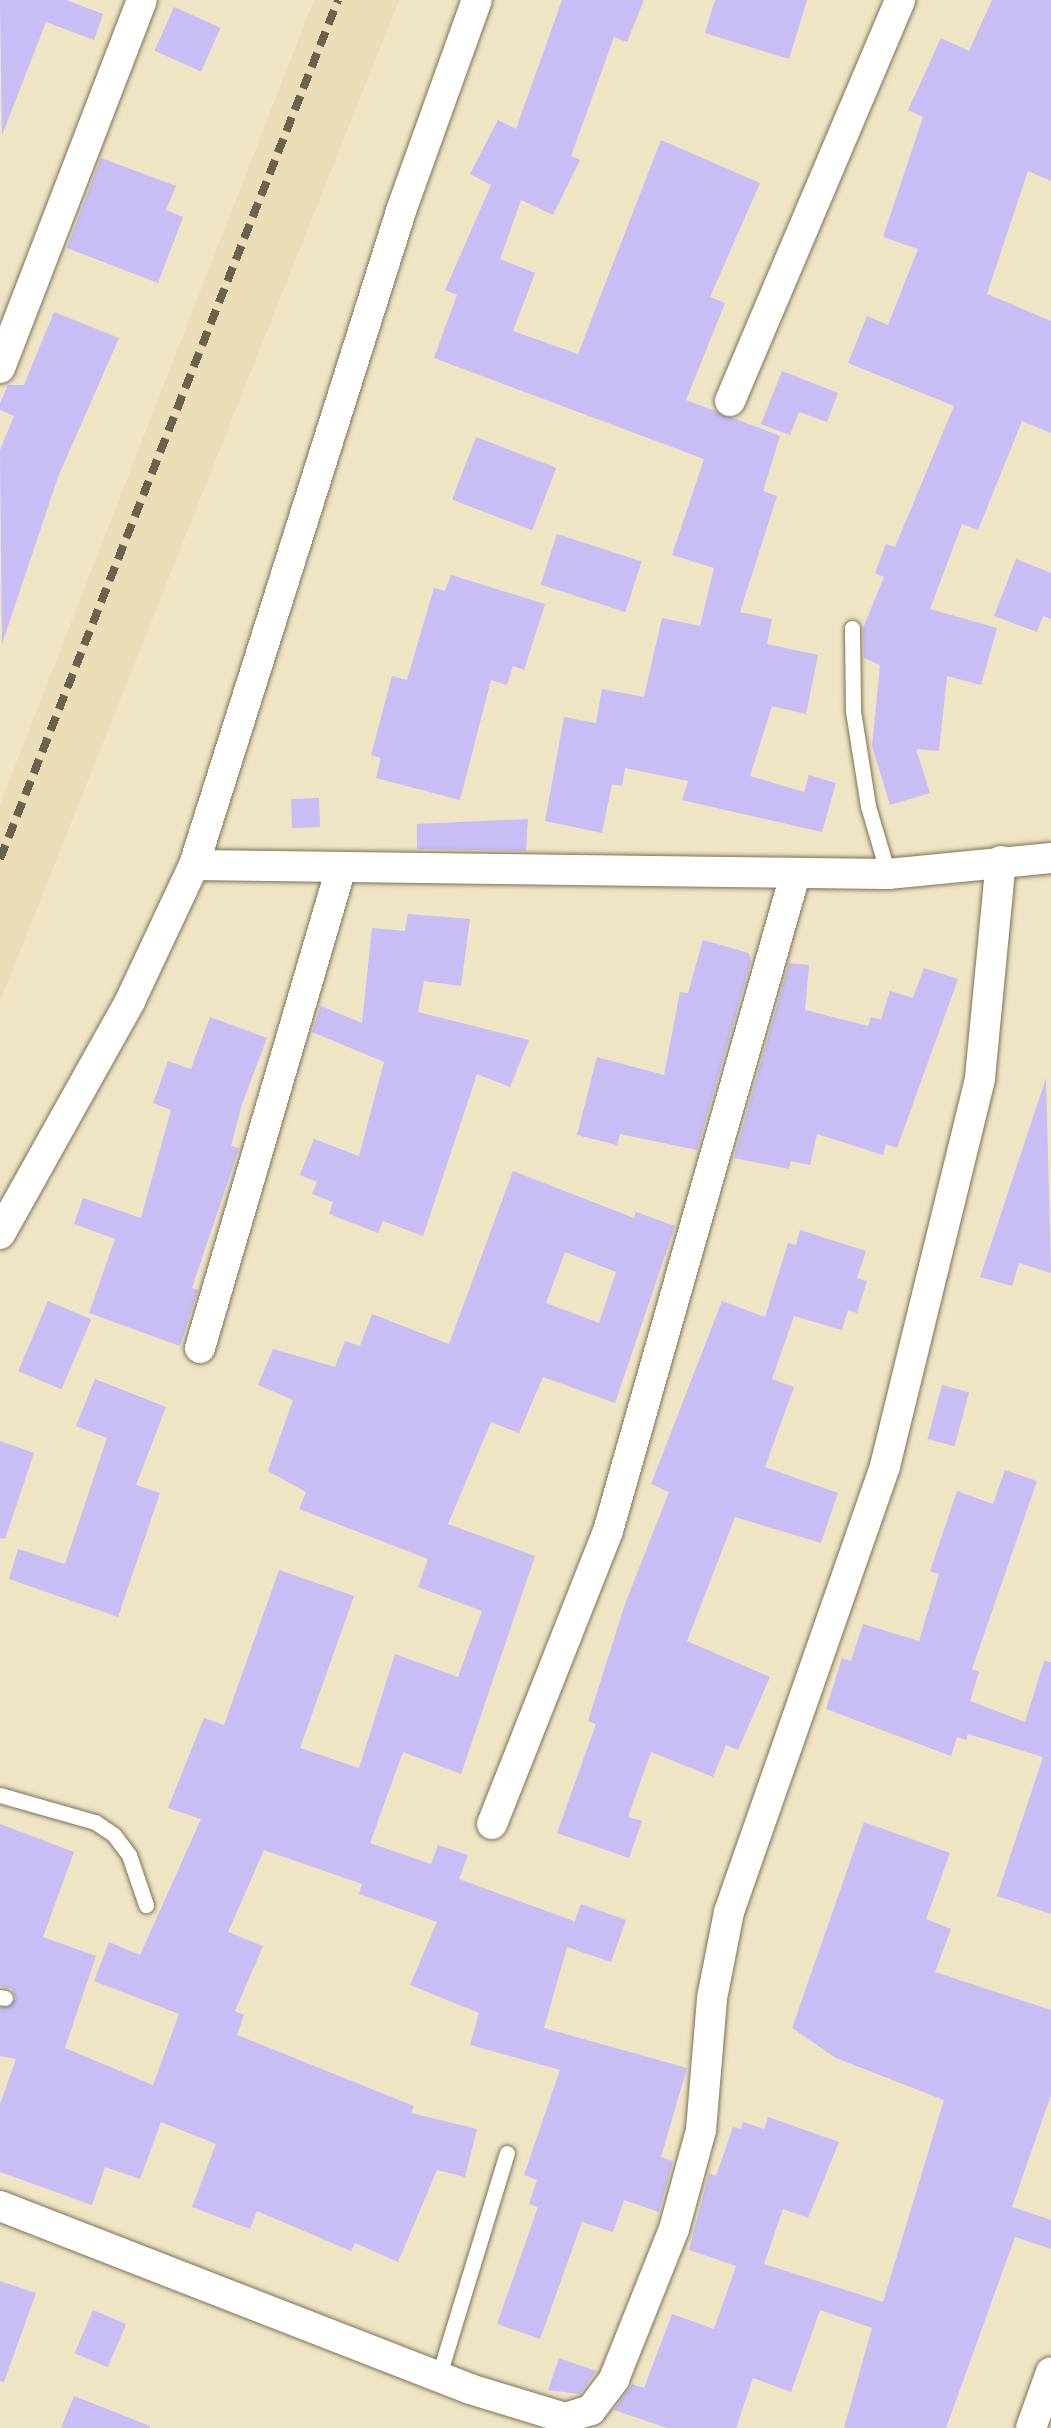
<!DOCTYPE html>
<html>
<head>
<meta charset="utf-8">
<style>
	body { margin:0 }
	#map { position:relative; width:1051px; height:2428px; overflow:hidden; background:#efe4c4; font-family:"DejaVu Sans",sans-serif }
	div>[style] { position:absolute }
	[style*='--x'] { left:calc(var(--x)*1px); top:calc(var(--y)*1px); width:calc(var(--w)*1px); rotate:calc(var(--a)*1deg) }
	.built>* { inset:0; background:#ebddb5 }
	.building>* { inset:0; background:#c8bdf4; transform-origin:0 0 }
	.roads { filter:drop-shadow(0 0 2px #7d7356) drop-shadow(0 0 2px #7d7356) }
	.lane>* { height:15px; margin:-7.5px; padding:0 7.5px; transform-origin:7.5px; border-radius:7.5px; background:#fff }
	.street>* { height:30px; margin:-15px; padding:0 15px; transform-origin:15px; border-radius:15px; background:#fff }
	.rail>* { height:8px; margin-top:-4px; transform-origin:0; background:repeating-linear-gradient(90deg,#68624f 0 15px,transparent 0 23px) }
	span { translate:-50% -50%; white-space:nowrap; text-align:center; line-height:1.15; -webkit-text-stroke:8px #fcf1d1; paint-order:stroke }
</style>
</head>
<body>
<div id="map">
	<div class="built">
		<i style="clip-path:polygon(314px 0,399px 0,0 1001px,0 805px)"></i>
	</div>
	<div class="building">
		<i style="clip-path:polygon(0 0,66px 0,103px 14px,94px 40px,46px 22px,2px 135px)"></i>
		<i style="clip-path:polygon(562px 0,644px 0,627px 42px,614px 37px,571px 156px,580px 160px,553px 215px,521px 200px,500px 259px,535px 273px,513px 331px,578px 354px,661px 140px,760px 183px,710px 297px,725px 303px,686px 400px,780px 436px,763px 491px,777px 496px,740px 612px,772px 619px,767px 644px,818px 655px,806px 714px,772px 706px,750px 776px,804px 792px,809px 775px,836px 783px,822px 832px,682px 800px,688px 781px,625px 768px,622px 786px,612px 784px,602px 833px,545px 821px,564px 717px,596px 723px,602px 689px,644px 697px,662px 618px,700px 626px,714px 568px,672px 555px,704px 459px,434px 358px,457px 295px,445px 290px,491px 185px,470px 174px,498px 120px,516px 129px)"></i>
		<i style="clip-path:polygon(715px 0,807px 0,789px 59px,705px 33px)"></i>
		<i style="clip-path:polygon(992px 0,1051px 0,1051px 181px,1028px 171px,987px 294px,1051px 321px,1051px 433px,1022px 421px,978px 530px,962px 524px,930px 609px,997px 628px,981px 685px,947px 676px,939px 751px,916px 749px,930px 793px,890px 805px,872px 746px,880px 665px,864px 658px,863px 628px,884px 577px,875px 573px,886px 544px,895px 547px,954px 406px,848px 363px,867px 316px,888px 325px,918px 249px,883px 237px,923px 117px,908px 110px,941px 38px,969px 51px)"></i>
		<i style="left:174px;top:7px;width:51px;height:48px;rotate:24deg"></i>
		<i style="clip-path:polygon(101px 158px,176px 186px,166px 210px,183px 217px,158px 283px,67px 248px)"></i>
		<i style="clip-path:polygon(54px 312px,119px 338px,58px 477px,2px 644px,0 450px,14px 416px,0 410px,0 403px,8px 385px,24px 385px)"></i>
		<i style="clip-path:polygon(782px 371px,838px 393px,827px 422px,799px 412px,790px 435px,761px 424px)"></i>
		<i style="left:476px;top:437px;width:86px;height:67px;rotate:21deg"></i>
		<i style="left:557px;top:534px;width:89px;height:53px;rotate:18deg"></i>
		<i style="clip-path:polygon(1016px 559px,1051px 573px,1051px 619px,1043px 616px,1037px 632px,994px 616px)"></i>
		<i style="clip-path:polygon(451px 575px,545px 604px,524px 670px,513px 666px,507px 685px,491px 680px,460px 800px,376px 778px,381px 758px,371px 755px,392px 676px,407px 680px,434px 588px,445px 591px)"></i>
		<i style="left:319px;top:798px;width:29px;height:28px;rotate:88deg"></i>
		<i style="clip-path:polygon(528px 819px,526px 851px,417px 849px,417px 824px)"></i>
		<i style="clip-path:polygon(408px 914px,470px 919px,461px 986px,424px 981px,418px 1012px,529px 1040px,510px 1087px,477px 1074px,423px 1236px,383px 1221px,378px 1233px,329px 1214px,333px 1202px,312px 1194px,317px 1182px,300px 1175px,314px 1139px,359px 1156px,384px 1062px,312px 1032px,321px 1006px,362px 1023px,372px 928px,405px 931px)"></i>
		<i style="clip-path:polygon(703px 940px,749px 953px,751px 961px,697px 1150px,620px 1134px,617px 1145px,577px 1135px,597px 1057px,664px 1075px,680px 992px,688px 993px)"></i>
		<i style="clip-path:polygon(789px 963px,809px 965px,805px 1010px,868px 1026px,871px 1017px,881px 1020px,890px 991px,913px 998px,924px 968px,958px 979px,897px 1148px,886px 1144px,883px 1155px,817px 1134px,810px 1165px,791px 1161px,789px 1169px,734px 1158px)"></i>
		<i style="clip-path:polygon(210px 1017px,267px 1038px,242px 1104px,231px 1146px,239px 1148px,192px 1288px,198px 1290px,180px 1346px,89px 1313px,115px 1239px,74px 1224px,83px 1198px,141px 1218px,171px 1110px,153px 1103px,168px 1061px,191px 1069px)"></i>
		<i style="clip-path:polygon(1046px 1078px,1051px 1273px,1019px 1263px,1012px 1286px,980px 1277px)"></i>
		<i style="clip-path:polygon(evenodd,513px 1171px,634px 1218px,636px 1212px,675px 1226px,615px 1403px,543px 1377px,519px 1433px,491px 1422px,448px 1524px,535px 1556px,461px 1774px,403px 1752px,370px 1843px,431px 1864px,438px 1845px,468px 1855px,459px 1879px,574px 1921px,571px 1931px,581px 1904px,626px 1920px,611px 1962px,567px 1947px,544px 2028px,687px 2068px,661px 2157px,673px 2161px,659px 2212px,624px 2200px,613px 2232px,582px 2222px,540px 2339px,497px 2324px,538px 2207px,529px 2204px,537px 2180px,524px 2175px,560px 2070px,470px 2045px,479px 2013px,410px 1985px,437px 1922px,359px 1894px,362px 1884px,264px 1850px,228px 1932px,263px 1946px,235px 2011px,244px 2015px,237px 2035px,414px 2106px,411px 2113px,477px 2129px,465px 2177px,437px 2170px,398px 2262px,355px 2243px,351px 2251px,257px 2211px,250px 2229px,192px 2207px,216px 2144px,161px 2122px,140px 2179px,105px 2167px,92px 2205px,0 2172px,0 2104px,16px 2059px,0 2056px,0 2008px,16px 1999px,12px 1989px,0 1986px,0 1824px,74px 1852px,43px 1937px,96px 1956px,65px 2048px,153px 2085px,179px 2014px,94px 1981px,109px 1942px,140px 1955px,201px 1819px,168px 1808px,204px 1718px,224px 1725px,279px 1570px,354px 1596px,300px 1748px,359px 1768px,395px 1654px,458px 1677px,482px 1611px,418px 1587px,428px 1559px,299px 1509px,306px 1492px,268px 1471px,293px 1400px,258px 1385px,273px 1349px,335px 1367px,345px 1341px,360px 1346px,372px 1314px,449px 1344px,513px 1171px,565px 1252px,616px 1272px,599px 1323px,546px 1303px,565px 1252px)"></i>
		<i style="clip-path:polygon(800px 1230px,866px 1251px,857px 1278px,867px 1281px,857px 1313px,848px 1310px,842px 1330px,794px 1316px,772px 1379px,794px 1387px,765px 1467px,838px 1493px,821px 1543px,735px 1517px,687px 1641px,770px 1677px,738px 1750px,726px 1745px,713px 1777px,651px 1752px,628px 1817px,642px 1821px,629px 1858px,557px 1833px,596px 1724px,588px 1721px,625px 1604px,669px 1492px,651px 1484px,722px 1301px,765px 1317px,788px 1243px,796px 1245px)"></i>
		<i style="left:48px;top:1301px;width:47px;height:76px;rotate:23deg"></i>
		<i style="clip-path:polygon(95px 1379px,166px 1407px,136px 1485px,160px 1493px,118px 1617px,9px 1579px,18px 1549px,65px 1564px,107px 1438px,76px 1426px)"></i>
		<i style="left:942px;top:1385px;width:28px;height:56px;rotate:15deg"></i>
		<i style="clip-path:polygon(0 1441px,34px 1453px,5px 1539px,0 1538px)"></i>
		<i style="clip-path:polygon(1005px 1470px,1037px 1481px,972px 1669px,979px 1672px,970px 1701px,1025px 1722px,1044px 1661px,1051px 1662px,1051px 1914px,997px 1896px,1043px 1757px,968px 1734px,966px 1740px,957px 1737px,951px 1756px,826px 1709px,842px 1658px,851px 1661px,863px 1624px,919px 1641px,939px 1574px,930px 1571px,957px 1491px,993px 1504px)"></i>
		<i style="clip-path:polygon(864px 1822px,950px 1853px,926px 1919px,951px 1929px,935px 1972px,1051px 2010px,1051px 2095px,1012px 2207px,1051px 2220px,1051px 2249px,1015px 2237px,946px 2428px,844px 2428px,872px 2328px,820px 2310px,791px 2392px,753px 2378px,736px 2428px,667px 2428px,614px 2410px,632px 2384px,644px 2388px,672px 2314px,714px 2329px,736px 2266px,689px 2250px,709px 2173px,716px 2176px,733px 2127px,741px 2129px,743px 2122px,764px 2129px,768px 2117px,839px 2142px,808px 2218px,783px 2209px,764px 2264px,883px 2302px,944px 2100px,836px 2058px,792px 2028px)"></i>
		<i style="clip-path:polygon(0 2281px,36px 2293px,4px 2382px,0 2381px)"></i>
		<i style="left:93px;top:2310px;width:36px;height:47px;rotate:23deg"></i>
		<i style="clip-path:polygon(559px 2358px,596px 2371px,580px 2394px,548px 2390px)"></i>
		<i style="clip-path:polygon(74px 2396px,150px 2426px,150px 2428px,61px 2428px)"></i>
	</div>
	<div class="roads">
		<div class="lane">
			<i style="--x:852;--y:628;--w:83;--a:89.3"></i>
			<i style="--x:853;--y:711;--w:96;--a:81"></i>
			<i style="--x:868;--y:806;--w:71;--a:73.6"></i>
			<i style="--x:0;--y:1795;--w:99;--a:15.9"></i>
			<i style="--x:95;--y:1822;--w:23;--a:34"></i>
			<i style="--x:114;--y:1835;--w:25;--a:53"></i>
			<i style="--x:129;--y:1855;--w:53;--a:71.2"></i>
			<i style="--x:0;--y:1997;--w:5;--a:11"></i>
			<i style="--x:439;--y:2375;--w:232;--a:-73"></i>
		</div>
		<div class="street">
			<i style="--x:0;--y:368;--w:394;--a:-68.9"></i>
			<i style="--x:730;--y:401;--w:436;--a:-67"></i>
			<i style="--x:194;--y:865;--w:694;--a:0.74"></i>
			<i style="--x:888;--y:874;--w:164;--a:-5.6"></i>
			<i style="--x:0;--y:1234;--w:267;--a:-60.8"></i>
			<i style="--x:130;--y:1001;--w:150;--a:-64.8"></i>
			<i style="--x:194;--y:865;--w:689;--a:-72.43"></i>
			<i style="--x:402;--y:208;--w:221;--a:-70.2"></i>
			<i style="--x:200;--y:1348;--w:500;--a:-73.63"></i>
			<i style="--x:492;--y:1824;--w:315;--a:-68.4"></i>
			<i style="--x:608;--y:1531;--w:682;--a:-74.09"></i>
			<i style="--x:0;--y:2206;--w:504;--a:21.27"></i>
			<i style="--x:470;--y:2389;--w:99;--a:17"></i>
			<i style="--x:565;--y:2418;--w:27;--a:-17"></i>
			<i style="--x:591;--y:2410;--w:39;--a:-53"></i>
			<i style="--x:614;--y:2379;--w:162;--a:-68.2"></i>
			<i style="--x:674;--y:2229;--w:103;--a:-74.7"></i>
			<i style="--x:701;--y:2130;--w:132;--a:-85.2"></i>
			<i style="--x:712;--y:1998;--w:88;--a:-78.8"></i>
			<i style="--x:729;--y:1912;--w:472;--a:-70.7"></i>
			<i style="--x:885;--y:1466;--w:399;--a:-76.2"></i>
			<i style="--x:980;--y:1078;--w:218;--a:-84.5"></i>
			<i style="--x:1031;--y:2428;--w:59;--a:-70.3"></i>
		</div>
	</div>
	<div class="rail">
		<i style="--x:0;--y:859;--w:923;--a:-68.52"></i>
	</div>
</div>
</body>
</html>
